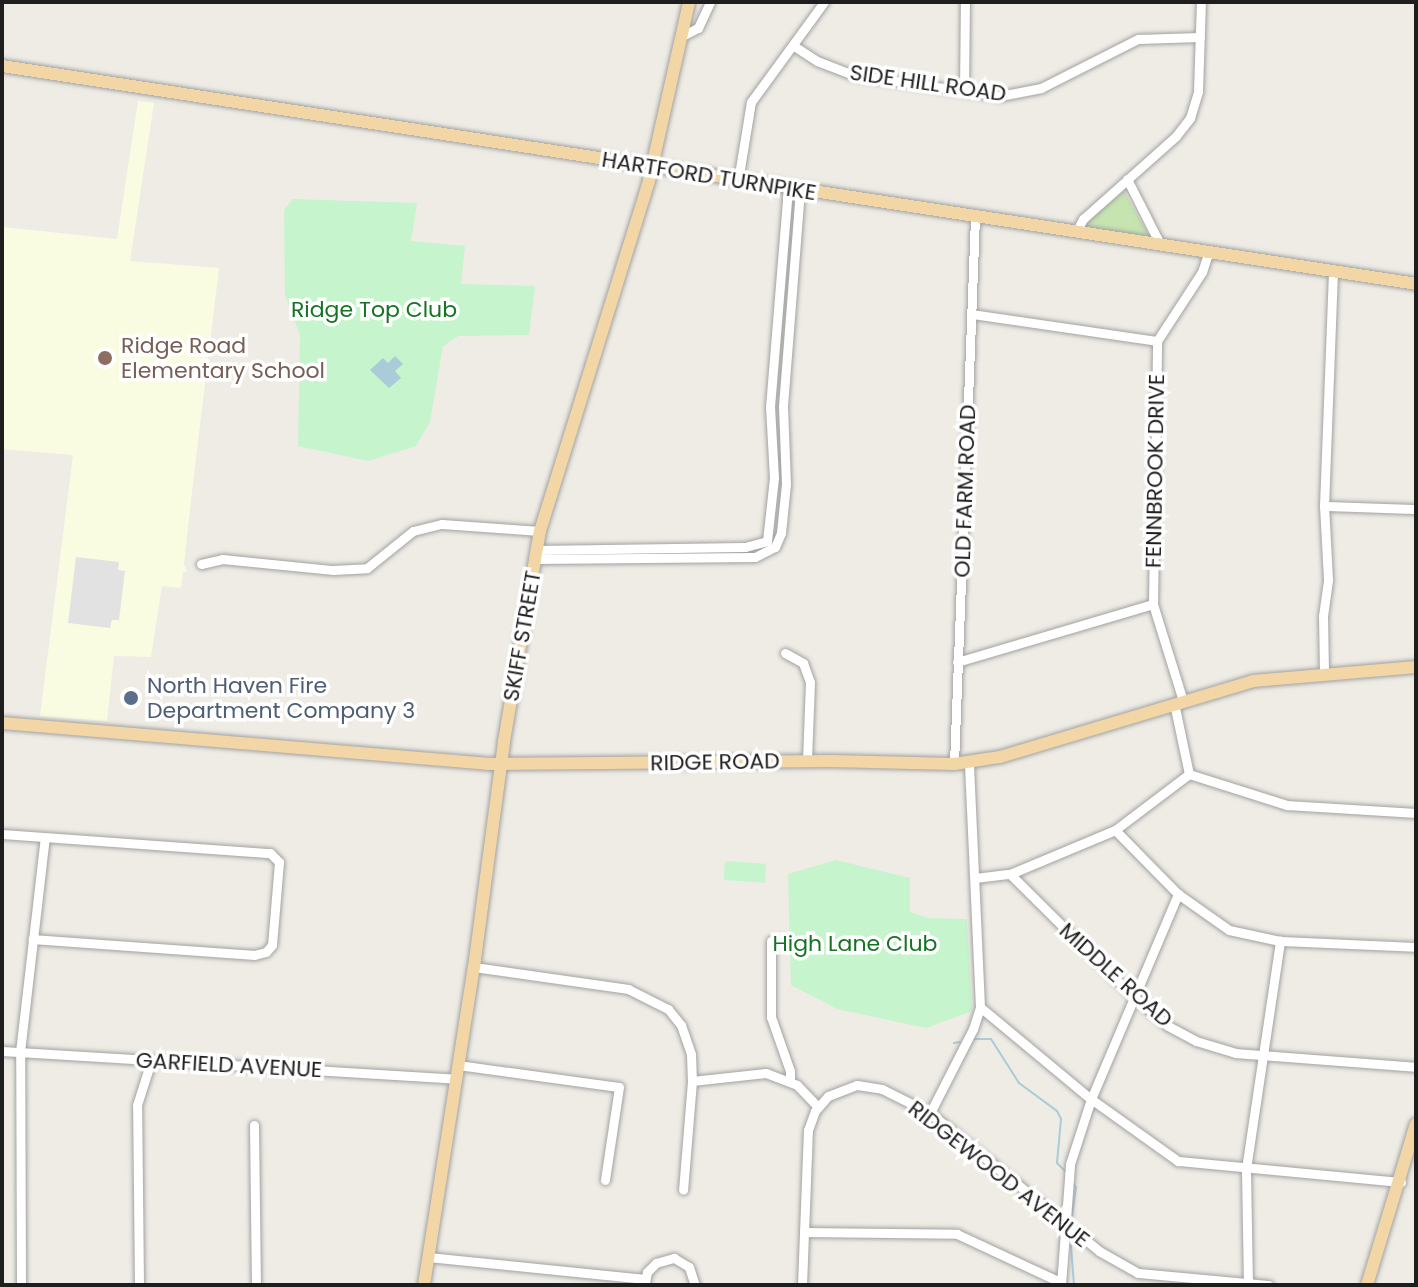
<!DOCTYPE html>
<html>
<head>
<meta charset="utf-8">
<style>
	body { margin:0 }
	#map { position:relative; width:1418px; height:1287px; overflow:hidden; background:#eeece5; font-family:Poppins,sans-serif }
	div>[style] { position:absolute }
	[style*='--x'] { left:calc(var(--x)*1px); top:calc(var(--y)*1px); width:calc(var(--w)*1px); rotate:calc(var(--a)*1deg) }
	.education>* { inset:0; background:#fafce1 }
	.grass>* { inset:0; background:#c6e4b0 }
	.park>* { inset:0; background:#c6f4cd; transform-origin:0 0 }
	.parking>* { inset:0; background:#e2e2e2 }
	.water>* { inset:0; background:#aacbd8 }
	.stream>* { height:2px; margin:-1px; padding:0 1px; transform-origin:1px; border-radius:1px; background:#aacbd8 }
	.roads { filter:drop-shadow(0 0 2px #a2a2a2) drop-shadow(0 0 2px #a2a2a2) }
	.minor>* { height:9px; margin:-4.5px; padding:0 4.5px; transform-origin:4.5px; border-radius:4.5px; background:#fff }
	.major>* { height:12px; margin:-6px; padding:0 6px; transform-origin:6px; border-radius:6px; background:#f3d6a5 }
	.dots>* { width:22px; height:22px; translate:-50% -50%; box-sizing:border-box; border:4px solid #fff; border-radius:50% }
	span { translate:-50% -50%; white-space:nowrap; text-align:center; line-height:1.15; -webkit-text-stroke:7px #fff; paint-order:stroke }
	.street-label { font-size:22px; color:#1e1e1e }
	.park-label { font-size:22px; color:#167323 }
	.education-label { font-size:22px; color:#785e54 }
	.left { translate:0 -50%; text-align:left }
	.service-label { font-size:22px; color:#4e5e75 }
	.frame { position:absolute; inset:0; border:4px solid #1e1e1e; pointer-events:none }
</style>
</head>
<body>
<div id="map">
	<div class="education">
		<i style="clip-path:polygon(138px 101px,154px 103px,130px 261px,219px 268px,193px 483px,184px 564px,187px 572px,183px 572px,181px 588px,162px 586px,151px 657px,114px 656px,107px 721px,40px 716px,73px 455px,2px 449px,2px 227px,117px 239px)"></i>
	</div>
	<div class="grass">
		<i style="clip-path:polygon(1124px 191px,1149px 236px,1088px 228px,1086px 225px,1092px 218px)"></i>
	</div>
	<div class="park">
		<i style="clip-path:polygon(293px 199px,417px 203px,411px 241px,465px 246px,461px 284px,535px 286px,529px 335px,458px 336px,443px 346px,430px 422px,416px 446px,368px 461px,298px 446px,300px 335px,285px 295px,284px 210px)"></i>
		<i style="clip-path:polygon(836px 860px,910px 878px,910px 912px,928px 918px,967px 919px,972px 1011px,926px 1028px,837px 1009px,791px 985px,788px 874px)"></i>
		<i style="left:725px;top:861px;width:41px;height:19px;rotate:4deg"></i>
	</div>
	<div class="parking">
		<i style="clip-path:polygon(76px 557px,119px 562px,118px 570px,125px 571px,119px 620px,112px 620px,110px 628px,68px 623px)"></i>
	</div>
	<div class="water">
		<i style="clip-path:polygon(395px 356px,403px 364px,395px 371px,401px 378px,389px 388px,370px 370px,383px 358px,388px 363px)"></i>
	</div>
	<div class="stream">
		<i style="--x:974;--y:1039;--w:17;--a:0"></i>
		<i style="--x:991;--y:1039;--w:52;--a:57.5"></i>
		<i style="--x:1019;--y:1083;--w:47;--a:36.4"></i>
		<i style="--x:1057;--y:1111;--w:9;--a:63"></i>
		<i style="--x:1061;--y:1119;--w:44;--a:95.2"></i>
		<i style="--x:1057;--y:1163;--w:11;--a:45"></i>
		<i style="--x:954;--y:1043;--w:6;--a:-9"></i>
		<i style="--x:1071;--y:1222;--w:34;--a:-82"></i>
		<i style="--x:1076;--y:1188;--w:6;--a:-121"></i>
		<i style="--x:1070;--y:1234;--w:51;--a:85.5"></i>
	</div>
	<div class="roads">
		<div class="minor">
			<i style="--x:682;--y:36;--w:18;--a:-27"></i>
			<i style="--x:698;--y:28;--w:29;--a:-65"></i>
			<i style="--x:794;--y:46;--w:27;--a:33"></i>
			<i style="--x:817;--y:61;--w:40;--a:21"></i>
			<i style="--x:854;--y:75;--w:148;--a:8.2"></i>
			<i style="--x:1000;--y:96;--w:42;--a:-11"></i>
			<i style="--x:1041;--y:88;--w:109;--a:-26.8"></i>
			<i style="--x:1138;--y:39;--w:62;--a:-1.8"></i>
			<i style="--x:964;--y:91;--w:89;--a:-89.4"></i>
			<i style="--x:1127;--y:179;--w:73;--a:63.1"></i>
			<i style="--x:738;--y:181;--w:80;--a:-80.7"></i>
			<i style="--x:751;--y:102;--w:124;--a:-53.9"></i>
			<i style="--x:1076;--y:232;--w:15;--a:-62"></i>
			<i style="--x:1083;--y:219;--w:125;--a:-41.7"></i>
			<i style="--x:1176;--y:136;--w:23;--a:-52"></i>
			<i style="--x:1190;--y:118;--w:28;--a:-73"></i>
			<i style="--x:1198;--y:91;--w:89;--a:-88.1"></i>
			<i style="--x:972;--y:314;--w:187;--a:8.3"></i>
			<i style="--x:1324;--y:506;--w:92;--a:1.9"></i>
			<i style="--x:537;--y:550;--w:208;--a:-0.8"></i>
			<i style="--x:745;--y:547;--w:23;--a:-15"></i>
			<i style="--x:767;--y:541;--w:63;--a:-83.7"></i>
			<i style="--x:774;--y:478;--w:71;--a:-93.2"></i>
			<i style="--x:770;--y:407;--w:219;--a:-85.3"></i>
			<i style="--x:535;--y:559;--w:220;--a:-0.5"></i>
			<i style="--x:755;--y:557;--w:22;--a:-27"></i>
			<i style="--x:775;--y:547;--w:15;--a:-67"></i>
			<i style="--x:781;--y:533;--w:49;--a:-84.2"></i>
			<i style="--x:786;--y:484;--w:78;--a:-92.2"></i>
			<i style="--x:783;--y:406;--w:217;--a:-85.5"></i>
			<i style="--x:201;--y:564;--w:22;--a:-13"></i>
			<i style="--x:222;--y:559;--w:112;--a:5.7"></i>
			<i style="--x:333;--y:570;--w:34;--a:-3"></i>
			<i style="--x:367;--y:568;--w:59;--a:-38.8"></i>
			<i style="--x:413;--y:531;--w:30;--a:-14"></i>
			<i style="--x:442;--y:524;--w:98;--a:4.1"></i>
			<i style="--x:785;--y:653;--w:21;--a:29"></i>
			<i style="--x:803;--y:663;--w:20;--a:70"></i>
			<i style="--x:810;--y:682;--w:79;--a:92.2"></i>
			<i style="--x:957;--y:662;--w:204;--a:-16.5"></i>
			<i style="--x:1324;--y:672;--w:56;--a:-91"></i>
			<i style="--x:1323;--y:616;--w:37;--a:-82"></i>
			<i style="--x:1328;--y:579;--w:73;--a:-93.1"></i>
			<i style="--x:1324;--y:506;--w:236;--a:-87.8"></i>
			<i style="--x:1183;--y:701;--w:102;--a:-107.2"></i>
			<i style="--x:1153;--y:604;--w:263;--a:-89.1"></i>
			<i style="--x:1157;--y:341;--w:82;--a:-56.9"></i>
			<i style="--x:1202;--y:272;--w:22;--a:-72"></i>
			<i style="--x:1174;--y:703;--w:73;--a:78.1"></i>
			<i style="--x:954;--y:764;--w:547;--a:-87.8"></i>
			<i style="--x:1189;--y:774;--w:103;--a:17.6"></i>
			<i style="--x:1287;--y:805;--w:129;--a:3.5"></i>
			<i style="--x:1115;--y:830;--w:90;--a:45.5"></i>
			<i style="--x:1178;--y:894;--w:62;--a:35.2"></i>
			<i style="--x:1229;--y:930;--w:52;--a:12.2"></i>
			<i style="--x:1280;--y:941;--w:136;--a:2.5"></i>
			<i style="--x:2;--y:834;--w:269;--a:4.1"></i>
			<i style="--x:270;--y:853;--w:13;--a:45"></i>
			<i style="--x:279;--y:862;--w:83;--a:94.8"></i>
			<i style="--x:272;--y:945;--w:9;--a:131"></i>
			<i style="--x:266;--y:952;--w:12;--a:166"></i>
			<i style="--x:254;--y:955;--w:222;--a:-175.9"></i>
			<i style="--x:1010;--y:874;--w:114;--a:-22.7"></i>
			<i style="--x:1115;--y:830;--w:93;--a:-37.1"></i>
			<i style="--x:975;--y:878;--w:35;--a:-7"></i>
			<i style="--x:1010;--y:874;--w:173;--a:44.8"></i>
			<i style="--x:1133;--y:996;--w:46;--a:40.6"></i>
			<i style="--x:1168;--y:1026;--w:32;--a:28"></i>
			<i style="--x:1196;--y:1041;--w:42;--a:16.7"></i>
			<i style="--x:1236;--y:1053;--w:181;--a:4.4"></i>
			<i style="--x:771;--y:941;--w:76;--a:90"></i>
			<i style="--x:771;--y:1017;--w:57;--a:70.6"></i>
			<i style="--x:790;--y:1071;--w:10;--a:90"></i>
			<i style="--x:474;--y:967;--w:156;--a:8.1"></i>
			<i style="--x:628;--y:989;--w:45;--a:26.6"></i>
			<i style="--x:668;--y:1009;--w:21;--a:51"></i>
			<i style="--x:681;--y:1025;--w:31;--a:71"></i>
			<i style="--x:691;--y:1054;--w:27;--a:88"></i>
			<i style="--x:692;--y:1081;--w:109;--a:94.7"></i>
			<i style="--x:980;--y:1007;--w:144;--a:39.7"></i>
			<i style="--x:1091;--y:1099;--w:107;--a:35.5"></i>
			<i style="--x:1178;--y:1161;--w:224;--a:5.4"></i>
			<i style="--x:2;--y:1051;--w:455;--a:3.5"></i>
			<i style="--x:458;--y:1065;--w:162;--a:7.8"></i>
			<i style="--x:619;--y:1087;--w:94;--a:98.6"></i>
			<i style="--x:692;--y:1081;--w:74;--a:-6.2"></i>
			<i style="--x:766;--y:1073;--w:33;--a:21"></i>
			<i style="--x:797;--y:1085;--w:30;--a:46"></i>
			<i style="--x:930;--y:1113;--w:94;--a:-62.9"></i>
			<i style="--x:973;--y:1029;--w:23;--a:-72"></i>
			<i style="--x:980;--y:1007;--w:244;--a:-92.6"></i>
			<i style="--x:254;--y:1125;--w:160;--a:89.3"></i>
			<i style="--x:804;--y:1232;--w:153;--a:0.7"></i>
			<i style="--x:957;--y:1234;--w:114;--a:25"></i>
			<i style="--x:428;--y:1257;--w:216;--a:5.8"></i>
			<i style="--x:645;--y:1283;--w:11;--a:-80"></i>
			<i style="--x:647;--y:1272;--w:13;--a:-45"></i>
			<i style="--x:656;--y:1263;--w:19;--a:-16"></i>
			<i style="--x:674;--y:1258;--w:17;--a:31"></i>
			<i style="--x:689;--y:1267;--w:19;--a:72"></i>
			<i style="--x:21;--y:1285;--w:233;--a:-90.2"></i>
			<i style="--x:20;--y:1052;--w:216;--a:-83.4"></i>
			<i style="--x:139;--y:1285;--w:180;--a:-90.6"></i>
			<i style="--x:137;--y:1105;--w:46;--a:-72.3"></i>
			<i style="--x:802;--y:1285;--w:155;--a:-87.8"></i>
			<i style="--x:808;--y:1130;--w:20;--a:-70"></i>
			<i style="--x:815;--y:1111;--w:20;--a:-49"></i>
			<i style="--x:828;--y:1096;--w:31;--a:-21"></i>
			<i style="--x:857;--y:1085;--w:25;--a:9"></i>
			<i style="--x:882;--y:1089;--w:54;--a:26.6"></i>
			<i style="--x:930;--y:1113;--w:218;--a:39.2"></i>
			<i style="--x:1099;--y:1251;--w:45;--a:29.4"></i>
			<i style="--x:1138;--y:1273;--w:131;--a:5.3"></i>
			<i style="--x:1061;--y:1285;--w:121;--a:-85.7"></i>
			<i style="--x:1070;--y:1164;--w:68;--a:-72.1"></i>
			<i style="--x:1091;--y:1099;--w:223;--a:-67"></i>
			<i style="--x:1248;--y:1285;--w:116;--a:-91"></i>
			<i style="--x:1246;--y:1169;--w:231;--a:-81.5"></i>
		</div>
		<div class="major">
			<i style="--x:2;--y:66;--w:1431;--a:8.76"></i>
			<i style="--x:2;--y:723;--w:487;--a:4.8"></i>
			<i style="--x:487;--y:764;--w:344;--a:-0.5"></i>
			<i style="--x:831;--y:761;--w:123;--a:1.4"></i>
			<i style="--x:954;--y:764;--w:47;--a:-8.7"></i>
			<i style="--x:1000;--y:757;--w:264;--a:-16.7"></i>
			<i style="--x:1253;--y:681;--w:164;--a:-4.9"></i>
			<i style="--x:424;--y:1285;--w:322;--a:-81.1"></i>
			<i style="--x:474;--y:967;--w:228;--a:-82.4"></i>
			<i style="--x:504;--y:741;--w:213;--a:-80.3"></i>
			<i style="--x:540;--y:531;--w:368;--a:-72.7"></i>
			<i style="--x:649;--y:180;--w:182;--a:-77.3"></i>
			<i style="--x:1367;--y:1285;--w:168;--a:-73.1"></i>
		</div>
	</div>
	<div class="dots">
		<i style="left:105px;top:358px;background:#8d6e63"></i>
		<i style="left:131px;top:698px;background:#5c6f8a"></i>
	</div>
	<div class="street-label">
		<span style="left:928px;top:83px;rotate:8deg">SIDE HILL ROAD</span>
		<span style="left:709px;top:176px;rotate:9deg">HARTFORD TURNPIKE</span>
		<span style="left:1155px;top:471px;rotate:-89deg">FENNBROOK DRIVE</span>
		<span style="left:965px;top:491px;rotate:-88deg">OLD FARM ROAD</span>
		<span style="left:522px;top:636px;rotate:-80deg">SKIFF STREET</span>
		<span style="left:715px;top:762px;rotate:-1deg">RIDGE ROAD</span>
		<span style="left:1116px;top:975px;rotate:42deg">MIDDLE ROAD</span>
		<span style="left:229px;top:1065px;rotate:3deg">GARFIELD AVENUE</span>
		<span style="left:999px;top:1174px;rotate:38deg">RIDGEWOOD AVENUE</span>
	</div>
	<div class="park-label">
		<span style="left:374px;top:310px">Ridge Top Club</span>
		<span style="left:855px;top:944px">High Lane Club</span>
	</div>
	<div class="education-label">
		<span class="left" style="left:121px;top:358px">Ridge Road<br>Elementary School</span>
	</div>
	<div class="service-label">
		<span class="left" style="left:147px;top:698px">North Haven Fire<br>Department Company 3</span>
	</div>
	<div class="frame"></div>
</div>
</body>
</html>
